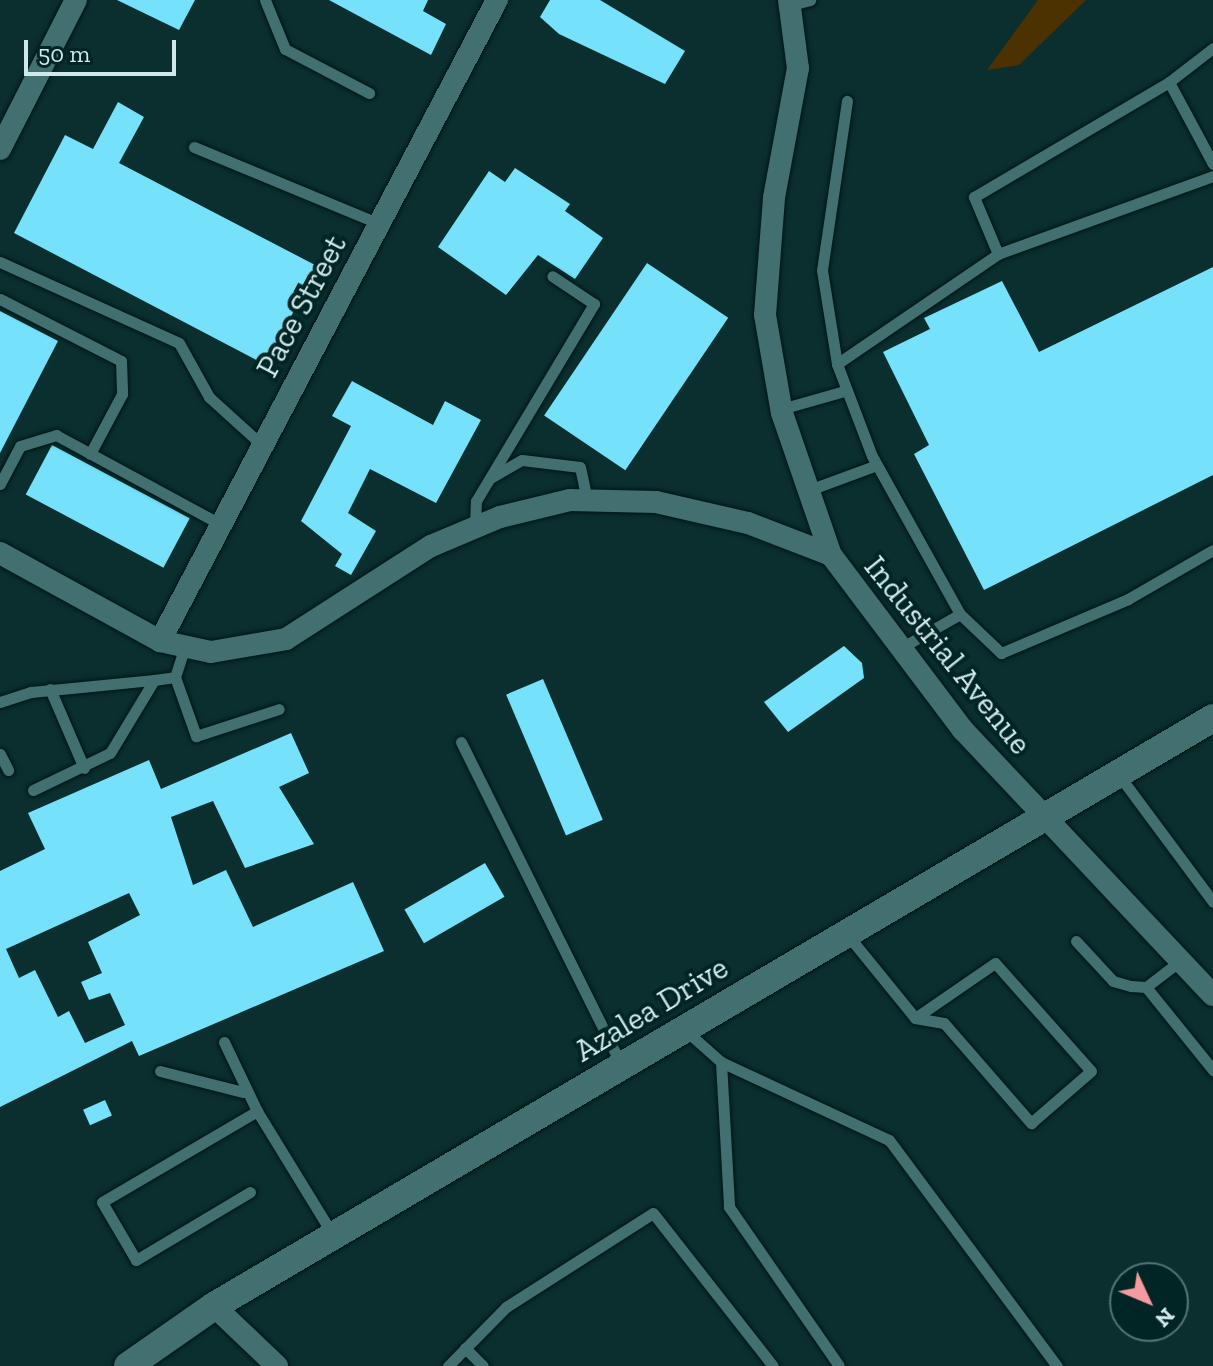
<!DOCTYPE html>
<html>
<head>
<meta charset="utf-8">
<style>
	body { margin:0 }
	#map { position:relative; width:1213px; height:1366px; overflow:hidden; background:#0b2f2f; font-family:"Zilla Slab",serif }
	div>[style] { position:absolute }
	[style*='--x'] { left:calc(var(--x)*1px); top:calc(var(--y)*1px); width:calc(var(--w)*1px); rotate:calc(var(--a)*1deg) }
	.green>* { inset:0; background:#4c3101 }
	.building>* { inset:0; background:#75e1fa; transform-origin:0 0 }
	.roads { filter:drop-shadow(0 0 2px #001616) drop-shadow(0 0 2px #001616) }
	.service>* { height:11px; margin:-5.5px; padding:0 5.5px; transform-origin:5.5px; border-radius:5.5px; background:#426f6f }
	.minor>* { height:22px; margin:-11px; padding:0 11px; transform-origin:11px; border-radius:11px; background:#426f6f }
	.tertiary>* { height:28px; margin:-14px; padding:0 14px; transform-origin:14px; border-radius:14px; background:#426f6f }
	span { translate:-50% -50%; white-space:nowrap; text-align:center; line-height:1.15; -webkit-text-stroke:8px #012525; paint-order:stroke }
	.street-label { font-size:32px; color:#d0e8e8 }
	.north { position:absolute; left:1109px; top:1262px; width:80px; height:80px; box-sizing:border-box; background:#012525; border:2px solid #547373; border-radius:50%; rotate:134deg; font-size:22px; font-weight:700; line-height:32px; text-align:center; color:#d0e8e8 }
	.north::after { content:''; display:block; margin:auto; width:28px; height:36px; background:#f49aa0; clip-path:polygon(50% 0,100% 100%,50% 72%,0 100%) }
	.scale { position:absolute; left:24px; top:40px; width:152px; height:36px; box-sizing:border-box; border:4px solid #d0e8e8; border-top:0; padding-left:10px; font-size:24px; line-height:28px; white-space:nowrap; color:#d0e8e8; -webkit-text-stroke:6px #012525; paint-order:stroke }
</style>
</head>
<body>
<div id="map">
	<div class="green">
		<i style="clip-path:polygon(1038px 0,1086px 0,1019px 65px,987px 70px)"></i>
	</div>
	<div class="building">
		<i style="clip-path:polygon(117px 0,195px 0,179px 30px)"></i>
		<i style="clip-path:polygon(329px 0,428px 0,423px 11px,446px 24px,431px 55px)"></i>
		<i style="clip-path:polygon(550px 0,600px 0,685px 51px,665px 84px,559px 34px,540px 17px)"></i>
		<i style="clip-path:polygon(118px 102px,144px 117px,119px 163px,317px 266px,266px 365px,14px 233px,65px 135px,93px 149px)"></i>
		<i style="clip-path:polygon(515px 168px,570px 204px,565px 211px,603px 238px,575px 279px,538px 255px,506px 295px,438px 247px,489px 171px,505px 182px)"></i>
		<i style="left:647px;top:263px;width:98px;height:184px;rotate:34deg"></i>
		<i style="clip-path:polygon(1213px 267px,1213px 475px,984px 590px,914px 454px,929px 445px,883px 352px,930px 329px,924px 318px,1002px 281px,1039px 352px)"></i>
		<i style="clip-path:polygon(0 311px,58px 341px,0 453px)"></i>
		<i style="clip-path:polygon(352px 381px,433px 425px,445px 401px,481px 420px,436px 503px,370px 469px,348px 513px,376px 531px,351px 575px,335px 566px,342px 554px,301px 521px,351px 426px,332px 416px)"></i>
		<i style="left:52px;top:445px;width:156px;height:56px;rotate:28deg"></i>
		<i style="clip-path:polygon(844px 646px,862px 663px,864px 678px,788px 732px,764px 702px)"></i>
		<i style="left:543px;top:679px;width:153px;height:40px;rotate:67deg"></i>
		<i style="clip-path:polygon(evenodd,291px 733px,309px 773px,279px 787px,314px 844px,245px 868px,213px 801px,171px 817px,193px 885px,226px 870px,253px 927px,353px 882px,384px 951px,139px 1056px,132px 1041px,0 1107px,0 871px,45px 849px,28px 813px,149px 760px,161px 789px,291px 733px,129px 893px,140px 915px,88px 942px,102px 973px,81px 982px,89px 1000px,110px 993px,125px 1025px,85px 1043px,69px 1011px,58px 1017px,35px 970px,19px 978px,6px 949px,129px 893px)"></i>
		<i style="left:485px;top:863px;width:39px;height:93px;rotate:60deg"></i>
		<i style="left:105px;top:1100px;width:17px;height:24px;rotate:66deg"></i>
	</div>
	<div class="roads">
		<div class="service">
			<i style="--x:265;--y:0;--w:53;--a:67.8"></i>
			<i style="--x:285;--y:49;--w:95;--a:27.6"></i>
			<i style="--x:791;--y:5;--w:20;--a:-15"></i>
			<i style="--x:1213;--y:48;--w:56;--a:142.3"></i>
			<i style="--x:1169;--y:82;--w:93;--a:61.8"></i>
			<i style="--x:194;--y:147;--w:201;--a:22.5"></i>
			<i style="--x:1213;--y:176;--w:229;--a:160.1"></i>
			<i style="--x:998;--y:254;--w:195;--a:145.7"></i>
			<i style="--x:837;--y:364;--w:98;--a:69.2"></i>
			<i style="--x:872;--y:456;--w:181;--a:60.9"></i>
			<i style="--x:960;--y:614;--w:57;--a:43.6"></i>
			<i style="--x:1001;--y:653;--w:138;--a:-23"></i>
			<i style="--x:1128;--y:599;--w:98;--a:-30"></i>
			<i style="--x:998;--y:254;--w:62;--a:-112.8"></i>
			<i style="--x:974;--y:197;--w:226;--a:-30.5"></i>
			<i style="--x:0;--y:262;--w:196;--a:24.3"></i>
			<i style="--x:179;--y:343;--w:62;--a:60.9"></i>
			<i style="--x:209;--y:397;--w:73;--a:42.2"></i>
			<i style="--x:0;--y:299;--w:136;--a:27.1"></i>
			<i style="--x:121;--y:361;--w:33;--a:88"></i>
			<i style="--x:122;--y:394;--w:68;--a:118.1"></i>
			<i style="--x:837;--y:364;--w:95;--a:-99.1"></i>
			<i style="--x:822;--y:270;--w:171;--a:-81.6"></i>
			<i style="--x:781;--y:409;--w:66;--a:-15.9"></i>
			<i style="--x:492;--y:477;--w:34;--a:-30"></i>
			<i style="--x:522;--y:460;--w:58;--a:6.9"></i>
			<i style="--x:580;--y:467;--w:35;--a:78"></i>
			<i style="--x:0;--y:484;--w:43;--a:-62.2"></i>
			<i style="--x:20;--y:446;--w:38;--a:-17"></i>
			<i style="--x:56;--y:435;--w:189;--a:28.5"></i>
			<i style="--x:809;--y:490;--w:72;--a:-20.2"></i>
			<i style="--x:475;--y:527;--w:26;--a:-88"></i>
			<i style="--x:476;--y:501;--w:230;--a:-59.1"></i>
			<i style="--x:594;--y:304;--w:50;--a:-146.3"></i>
			<i style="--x:899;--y:649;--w:70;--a:-29.8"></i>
			<i style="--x:175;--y:677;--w:63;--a:70.4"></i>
			<i style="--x:196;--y:736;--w:87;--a:-18"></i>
			<i style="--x:50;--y:689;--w:86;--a:66.7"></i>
			<i style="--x:0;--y:702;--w:33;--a:-18"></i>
			<i style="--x:31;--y:692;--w:124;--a:-5.6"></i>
			<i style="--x:461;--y:742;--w:360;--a:63.6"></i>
			<i style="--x:0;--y:754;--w:18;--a:63"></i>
			<i style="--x:1118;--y:774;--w:159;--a:53.4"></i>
			<i style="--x:33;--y:790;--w:85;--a:-25.7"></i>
			<i style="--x:110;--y:753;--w:85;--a:-58.9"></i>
			<i style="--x:154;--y:680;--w:21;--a:-8"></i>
			<i style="--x:175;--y:677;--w:32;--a:-72"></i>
			<i style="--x:846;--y:933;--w:109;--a:50.9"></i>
			<i style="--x:915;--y:1018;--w:29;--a:10"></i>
			<i style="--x:944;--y:1023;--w:133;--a:49"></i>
			<i style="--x:1031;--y:1123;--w:79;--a:-40.9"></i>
			<i style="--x:1091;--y:1071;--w:144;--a:-131.6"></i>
			<i style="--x:995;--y:963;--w:97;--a:145.5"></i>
			<i style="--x:1076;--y:941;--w:54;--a:47.2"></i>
			<i style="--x:1113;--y:981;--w:19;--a:16"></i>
			<i style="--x:1131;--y:986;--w:15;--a:4"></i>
			<i style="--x:1146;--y:987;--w:43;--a:-37.4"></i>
			<i style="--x:1146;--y:987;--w:107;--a:51.1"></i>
			<i style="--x:684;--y:1029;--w:50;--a:41.7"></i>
			<i style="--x:721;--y:1062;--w:185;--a:24.9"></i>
			<i style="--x:889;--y:1140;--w:282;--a:53.4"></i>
			<i style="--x:224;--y:1042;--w:76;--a:64.4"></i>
			<i style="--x:721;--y:1062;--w:145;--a:86.8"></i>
			<i style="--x:729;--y:1207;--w:193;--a:55.3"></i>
			<i style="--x:160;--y:1071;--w:86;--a:14.2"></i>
			<i style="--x:250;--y:1192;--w:133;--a:149.2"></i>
			<i style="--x:136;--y:1260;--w:67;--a:-120.4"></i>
			<i style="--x:102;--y:1202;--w:180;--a:-30.4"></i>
			<i style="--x:257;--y:1111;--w:145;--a:58.5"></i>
			<i style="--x:465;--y:1348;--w:25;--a:45"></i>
			<i style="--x:448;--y:1366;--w:83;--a:-45.5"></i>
			<i style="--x:506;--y:1307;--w:174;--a:-32.6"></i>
			<i style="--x:653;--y:1213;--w:194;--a:51.9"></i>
		</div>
		<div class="minor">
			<i style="--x:789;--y:0;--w:69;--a:82.5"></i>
			<i style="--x:798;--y:68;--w:132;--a:100.5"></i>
			<i style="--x:774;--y:198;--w:117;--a:94.4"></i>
			<i style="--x:765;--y:315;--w:99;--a:80.2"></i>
			<i style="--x:782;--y:413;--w:150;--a:71"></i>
			<i style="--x:831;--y:555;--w:219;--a:53"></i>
			<i style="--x:963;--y:730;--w:364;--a:46.7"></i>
			<i style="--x:0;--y:149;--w:167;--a:-63"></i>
			<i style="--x:0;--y:553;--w:183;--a:28.8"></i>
			<i style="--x:160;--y:641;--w:52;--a:12.2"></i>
			<i style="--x:211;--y:652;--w:76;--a:-9.8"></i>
			<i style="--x:286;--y:639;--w:172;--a:-32.7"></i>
			<i style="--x:431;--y:546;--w:75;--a:-22.8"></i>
			<i style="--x:500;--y:517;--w:72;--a:-13.7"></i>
			<i style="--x:570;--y:500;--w:86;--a:1.3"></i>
			<i style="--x:656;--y:502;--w:94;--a:12.9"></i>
			<i style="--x:748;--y:523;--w:89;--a:21.1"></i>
			<i style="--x:160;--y:641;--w:724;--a:-62.27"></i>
			<i style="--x:214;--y:1306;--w:87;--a:43.6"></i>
		</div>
		<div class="tertiary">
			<i style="--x:128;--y:1366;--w:105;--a:-34.9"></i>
			<i style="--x:214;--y:1306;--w:1159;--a:-30.48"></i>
		</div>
	</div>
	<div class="street-label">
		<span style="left:301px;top:306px;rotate:-62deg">Pace Street</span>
		<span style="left:948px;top:655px;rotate:51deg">Industrial Avenue</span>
		<span style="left:651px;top:1009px;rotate:-31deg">Azalea Drive</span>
	</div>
	<div class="north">N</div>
	<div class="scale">50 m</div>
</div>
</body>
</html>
